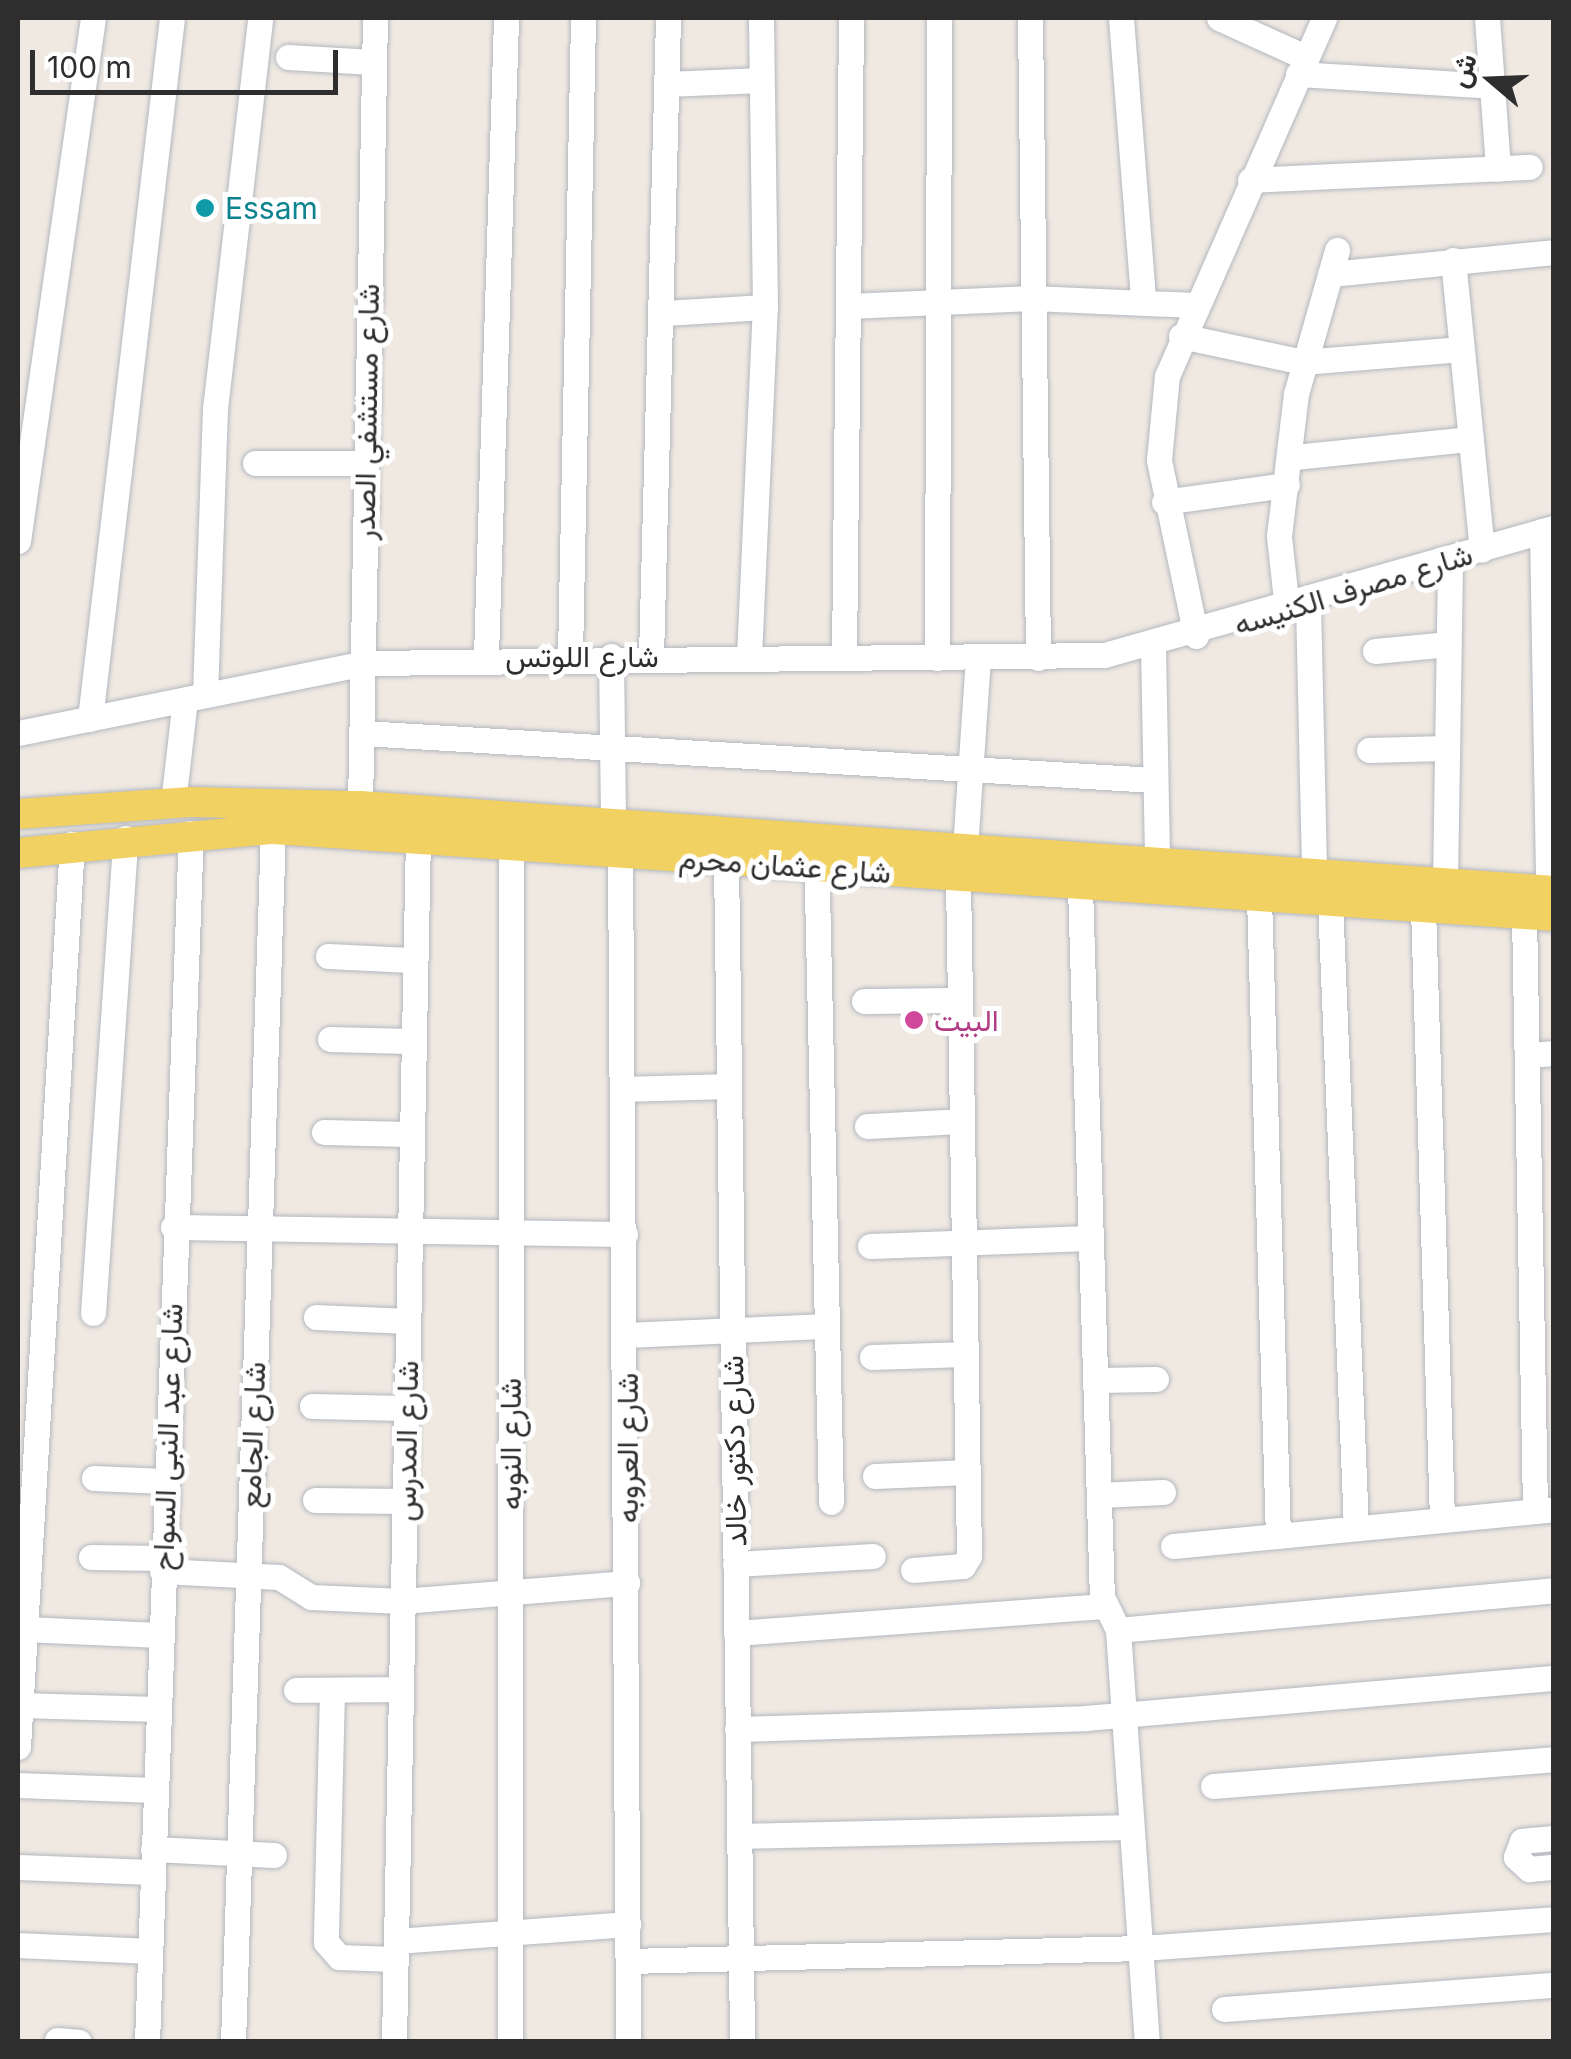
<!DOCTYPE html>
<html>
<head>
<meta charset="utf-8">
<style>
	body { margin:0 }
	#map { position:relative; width:1571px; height:2059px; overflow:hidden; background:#efe9e1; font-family:Inter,Vazirmatn,sans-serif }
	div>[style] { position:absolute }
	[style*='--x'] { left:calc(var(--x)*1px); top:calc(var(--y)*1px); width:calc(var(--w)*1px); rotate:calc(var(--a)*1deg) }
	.roads { filter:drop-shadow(0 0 2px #b4b7c1) drop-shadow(0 0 2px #b4b7c1) }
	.minor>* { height:25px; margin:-12.5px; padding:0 12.5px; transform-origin:12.5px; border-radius:12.5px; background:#fff }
	.major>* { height:30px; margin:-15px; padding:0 15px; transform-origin:15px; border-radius:15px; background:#f2d163 }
	.dots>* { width:28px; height:28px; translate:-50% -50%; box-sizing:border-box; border:5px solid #fff; border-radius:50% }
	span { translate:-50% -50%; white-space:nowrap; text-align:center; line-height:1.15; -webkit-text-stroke:10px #fff; paint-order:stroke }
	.culture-label { font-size:30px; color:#0d838f }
	.left { translate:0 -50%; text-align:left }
	.street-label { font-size:30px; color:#2e2e2e }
	.hotel-label { font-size:30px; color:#b23c85 }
	.frame { position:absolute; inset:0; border:20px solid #2e2e2e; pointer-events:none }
	.north { position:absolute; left:1441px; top:30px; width:100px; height:100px; -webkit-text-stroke:8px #fff; paint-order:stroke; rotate:289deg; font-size:28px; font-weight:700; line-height:40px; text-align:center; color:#2e2e2e }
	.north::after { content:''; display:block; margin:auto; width:35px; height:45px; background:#2e2e2e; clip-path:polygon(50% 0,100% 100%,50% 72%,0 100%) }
	.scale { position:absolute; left:30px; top:50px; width:308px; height:45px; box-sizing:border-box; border:5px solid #2e2e2e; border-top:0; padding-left:12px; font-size:30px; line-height:35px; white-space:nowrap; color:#2e2e2e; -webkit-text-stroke:8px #fff; paint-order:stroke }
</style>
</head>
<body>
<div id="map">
	<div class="roads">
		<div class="minor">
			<i style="--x:1030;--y:18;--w:640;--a:89.28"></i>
			<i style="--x:1121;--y:18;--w:283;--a:85.5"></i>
			<i style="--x:1219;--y:18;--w:94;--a:24.4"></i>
			<i style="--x:1487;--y:18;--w:151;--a:85.8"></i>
			<i style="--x:288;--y:57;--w:84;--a:3.4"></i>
			<i style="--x:1298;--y:74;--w:194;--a:3.5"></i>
			<i style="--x:667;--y:84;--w:94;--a:-2.4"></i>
			<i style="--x:1250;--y:180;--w:280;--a:-2.7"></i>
			<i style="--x:1453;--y:260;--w:291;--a:84.3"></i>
			<i style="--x:1330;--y:274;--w:225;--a:-5.6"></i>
			<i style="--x:849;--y:306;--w:183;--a:-2.5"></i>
			<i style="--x:1032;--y:298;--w:163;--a:2.5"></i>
			<i style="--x:664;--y:313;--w:101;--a:-3.4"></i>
			<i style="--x:1181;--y:336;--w:125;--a:12"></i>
			<i style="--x:1303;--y:362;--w:159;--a:-4.7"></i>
			<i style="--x:1295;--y:457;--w:176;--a:-5.9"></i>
			<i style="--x:255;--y:463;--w:108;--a:0"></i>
			<i style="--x:1164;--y:502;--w:124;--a:-7.9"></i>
			<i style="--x:1542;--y:531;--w:359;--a:89"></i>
			<i style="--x:18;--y:541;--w:528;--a:-81.84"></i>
			<i style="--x:1308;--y:603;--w:270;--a:88.7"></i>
			<i style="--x:1287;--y:609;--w:73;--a:-96.3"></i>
			<i style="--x:1279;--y:536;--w:143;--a:-83.2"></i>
			<i style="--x:1296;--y:394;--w:150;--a:-74.1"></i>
			<i style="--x:1196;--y:636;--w:180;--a:-101.9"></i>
			<i style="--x:1159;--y:460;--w:84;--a:-84.6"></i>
			<i style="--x:1167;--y:376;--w:391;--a:-66.3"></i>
			<i style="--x:1153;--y:648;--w:213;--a:88.9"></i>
			<i style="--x:1375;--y:651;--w:74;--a:-5.4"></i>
			<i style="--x:486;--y:656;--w:638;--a:-88.2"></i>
			<i style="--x:570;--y:656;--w:638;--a:-88.83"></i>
			<i style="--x:611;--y:656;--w:167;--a:89.3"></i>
			<i style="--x:651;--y:656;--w:638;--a:-88.47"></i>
			<i style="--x:749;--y:657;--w:350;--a:-87.4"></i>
			<i style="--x:765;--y:307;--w:289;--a:-90.8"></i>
			<i style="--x:844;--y:657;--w:639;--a:-89.37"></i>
			<i style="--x:937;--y:658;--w:640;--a:-89.82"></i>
			<i style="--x:205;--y:695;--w:286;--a:-88"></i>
			<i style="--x:215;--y:409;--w:394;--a:-83.4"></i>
			<i style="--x:90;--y:719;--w:706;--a:-83.33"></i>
			<i style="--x:18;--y:733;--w:353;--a:-11.4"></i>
			<i style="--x:364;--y:663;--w:740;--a:-0.62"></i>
			<i style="--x:1104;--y:655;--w:468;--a:-15.8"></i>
			<i style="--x:363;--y:733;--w:793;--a:3.4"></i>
			<i style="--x:1369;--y:750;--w:77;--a:-1.5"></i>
			<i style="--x:173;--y:803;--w:104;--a:-83.4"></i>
			<i style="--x:360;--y:806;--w:788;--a:-88.91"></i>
			<i style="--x:816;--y:847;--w:655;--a:88.69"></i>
			<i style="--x:965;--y:848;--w:190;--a:-86.1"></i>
			<i style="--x:620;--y:854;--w:1188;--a:89.61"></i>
			<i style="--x:726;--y:860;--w:1182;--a:89.22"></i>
			<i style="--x:1445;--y:883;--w:324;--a:-89.1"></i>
			<i style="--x:1080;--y:887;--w:710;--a:88.23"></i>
			<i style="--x:1102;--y:1597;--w:37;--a:64"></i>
			<i style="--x:1118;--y:1630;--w:413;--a:86"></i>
			<i style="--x:1259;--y:897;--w:639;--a:88.3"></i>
			<i style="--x:1330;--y:902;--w:626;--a:87.62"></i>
			<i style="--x:1423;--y:908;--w:611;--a:88.22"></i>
			<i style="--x:1524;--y:914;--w:596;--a:88.94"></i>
			<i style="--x:328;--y:956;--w:83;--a:2.8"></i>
			<i style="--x:864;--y:1001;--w:96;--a:-0.6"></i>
			<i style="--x:330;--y:1039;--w:79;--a:1.5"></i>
			<i style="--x:1527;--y:1055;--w:27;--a:-4"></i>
			<i style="--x:623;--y:1089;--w:105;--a:-1.6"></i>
			<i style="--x:867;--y:1126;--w:95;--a:-3"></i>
			<i style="--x:324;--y:1132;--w:84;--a:1.4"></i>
			<i style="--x:173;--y:1227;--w:452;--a:0.9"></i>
			<i style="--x:870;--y:1246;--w:220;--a:-2.1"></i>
			<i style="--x:93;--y:1313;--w:476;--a:-86.1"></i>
			<i style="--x:316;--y:1317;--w:92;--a:2.5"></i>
			<i style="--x:626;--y:1335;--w:201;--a:-2.6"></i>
			<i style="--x:872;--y:1357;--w:93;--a:-1.8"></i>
			<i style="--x:1095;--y:1380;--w:61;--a:-0.9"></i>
			<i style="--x:312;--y:1406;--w:94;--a:1.2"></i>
			<i style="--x:875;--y:1476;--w:92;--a:-2.5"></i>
			<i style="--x:94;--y:1478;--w:71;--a:2.4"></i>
			<i style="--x:1099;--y:1495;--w:64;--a:-2.7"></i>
			<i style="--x:315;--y:1500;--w:89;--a:0.6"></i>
			<i style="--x:1173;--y:1546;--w:383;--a:-5.5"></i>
			<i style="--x:91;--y:1557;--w:71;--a:0.8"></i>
			<i style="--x:735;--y:1564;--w:138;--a:-3.3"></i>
			<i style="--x:913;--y:1570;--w:50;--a:-4.6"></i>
			<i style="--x:963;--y:1566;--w:12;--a:-59"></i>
			<i style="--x:969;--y:1556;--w:677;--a:-90.93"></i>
			<i style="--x:162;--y:1571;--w:117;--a:2.9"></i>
			<i style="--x:279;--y:1577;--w:38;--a:32"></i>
			<i style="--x:311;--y:1597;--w:91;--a:2.5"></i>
			<i style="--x:402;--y:1601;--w:226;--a:-4.6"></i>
			<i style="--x:24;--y:1629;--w:136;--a:2.5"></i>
			<i style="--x:1118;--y:1630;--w:438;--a:-5.2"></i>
			<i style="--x:736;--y:1633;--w:369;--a:-4.2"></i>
			<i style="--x:296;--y:1690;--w:105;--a:-0.5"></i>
			<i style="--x:332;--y:1690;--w:252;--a:91.4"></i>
			<i style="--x:326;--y:1942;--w:20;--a:49"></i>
			<i style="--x:339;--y:1957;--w:56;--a:2"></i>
			<i style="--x:20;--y:1705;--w:138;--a:1.7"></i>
			<i style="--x:737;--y:1729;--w:349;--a:-1.8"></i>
			<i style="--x:1086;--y:1718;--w:470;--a:-4.9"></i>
			<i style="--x:18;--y:1747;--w:905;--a:-86.58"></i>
			<i style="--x:18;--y:1785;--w:137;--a:2.1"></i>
			<i style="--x:1213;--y:1786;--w:342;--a:-4.5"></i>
			<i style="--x:739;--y:1836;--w:390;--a:-1.3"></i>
			<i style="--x:1554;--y:1838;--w:32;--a:175"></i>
			<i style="--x:1522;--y:1841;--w:17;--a:111"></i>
			<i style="--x:1516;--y:1857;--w:18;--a:43"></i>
			<i style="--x:1529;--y:1869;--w:25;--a:-5"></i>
			<i style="--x:153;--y:1849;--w:121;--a:2.8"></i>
			<i style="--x:18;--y:1867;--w:134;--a:2.1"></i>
			<i style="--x:396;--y:1941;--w:233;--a:-4.2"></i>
			<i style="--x:18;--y:1945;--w:132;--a:2.6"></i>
			<i style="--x:628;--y:1961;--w:513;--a:-1.45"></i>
			<i style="--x:1141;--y:1948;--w:414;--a:-4"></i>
			<i style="--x:1224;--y:2009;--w:331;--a:-4.2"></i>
			<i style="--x:57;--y:2040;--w:22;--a:5"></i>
			<i style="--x:147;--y:2042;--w:1210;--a:-87.92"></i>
			<i style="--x:233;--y:2042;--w:1214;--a:-88.11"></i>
			<i style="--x:394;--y:2042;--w:1201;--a:-88.86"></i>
			<i style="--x:510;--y:2042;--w:1195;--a:-89.95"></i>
		</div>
		<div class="major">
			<i style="--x:18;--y:814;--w:173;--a:-4"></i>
			<i style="--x:191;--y:802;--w:169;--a:1.4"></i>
			<i style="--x:360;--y:806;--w:1197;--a:4.07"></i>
			<i style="--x:18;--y:853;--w:256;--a:-5.4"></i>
			<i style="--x:273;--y:829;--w:1284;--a:3.89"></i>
		</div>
	</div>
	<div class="dots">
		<i style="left:205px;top:208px;background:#0f9aa8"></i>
		<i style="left:914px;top:1020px;background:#d1479c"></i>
	</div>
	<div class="culture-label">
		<span class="left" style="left:225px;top:208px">Essam</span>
	</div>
	<div class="street-label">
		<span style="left:366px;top:412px;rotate:-89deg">شارع مستشفي الصدر</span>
		<span style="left:1353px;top:589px;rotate:-17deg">شارع مصرف الكنيسه</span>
		<span style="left:582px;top:656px">شارع اللوتس</span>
		<span style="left:785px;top:865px;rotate:4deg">شارع عثمان محرم</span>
		<span style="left:252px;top:1435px;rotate:-88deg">شارع الجامع</span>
		<span style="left:167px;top:1437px;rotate:-88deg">شارع عبد النبى السواح</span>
		<span style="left:406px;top:1441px;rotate:-89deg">شارع المدرس</span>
		<span style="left:510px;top:1444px;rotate:-90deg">شارع النوبه</span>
		<span style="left:627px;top:1448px;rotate:-90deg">شارع العروبه</span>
		<span style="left:734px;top:1451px;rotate:-91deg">شارع دكتور خالد</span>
	</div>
	<div class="hotel-label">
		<span class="left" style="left:934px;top:1020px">البيت</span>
	</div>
	<div class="frame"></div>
	<div class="north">ش</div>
	<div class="scale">100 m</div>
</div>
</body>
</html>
